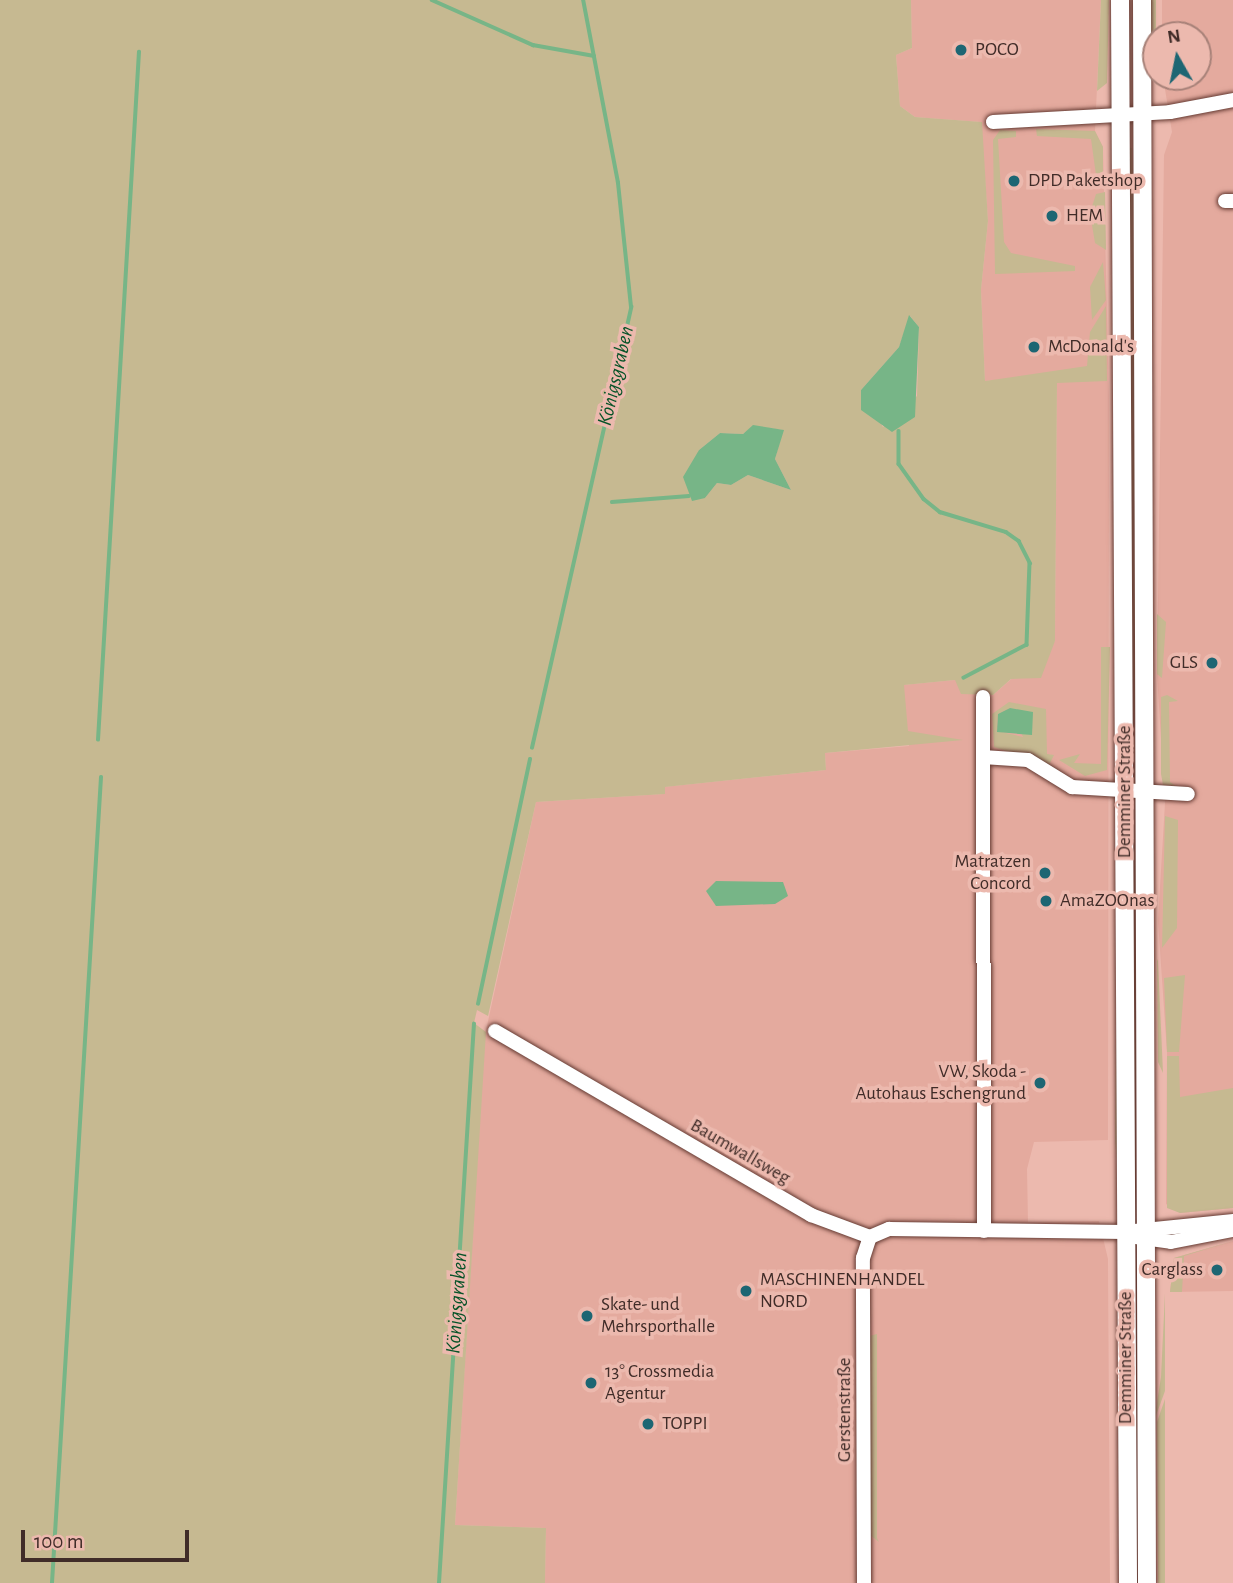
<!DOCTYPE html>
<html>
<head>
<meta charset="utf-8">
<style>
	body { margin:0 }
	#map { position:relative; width:1233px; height:1583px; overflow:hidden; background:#ecb9ae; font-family:"Alegreya Sans",sans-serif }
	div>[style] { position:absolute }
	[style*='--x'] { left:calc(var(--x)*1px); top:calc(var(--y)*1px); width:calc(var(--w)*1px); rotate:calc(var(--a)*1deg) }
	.built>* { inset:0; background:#e4aa9e }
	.green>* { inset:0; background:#c6b991 }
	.water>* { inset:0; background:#77b587 }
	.stream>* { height:3.5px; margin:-1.75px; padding:0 1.75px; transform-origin:1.75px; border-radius:1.75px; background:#77b587 }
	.roads { filter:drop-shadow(0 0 2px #643a32) drop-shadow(0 0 2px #643a32) }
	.minor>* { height:14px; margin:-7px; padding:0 7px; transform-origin:7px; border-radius:7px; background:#fff }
	.major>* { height:18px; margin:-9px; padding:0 9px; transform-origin:9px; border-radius:9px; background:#fff }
	.dots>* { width:19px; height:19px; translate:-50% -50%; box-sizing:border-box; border:4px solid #ecb9ae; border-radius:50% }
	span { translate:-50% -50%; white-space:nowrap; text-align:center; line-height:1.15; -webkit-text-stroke:7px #ecb9ae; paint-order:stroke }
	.poi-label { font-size:19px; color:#402c28 }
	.left { translate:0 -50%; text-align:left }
	.right { translate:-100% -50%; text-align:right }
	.street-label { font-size:19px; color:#402c28 }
	.water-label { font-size:21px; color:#075328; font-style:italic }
	.north { position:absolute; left:1142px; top:21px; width:70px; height:70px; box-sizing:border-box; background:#ecb9ae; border:2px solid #a78178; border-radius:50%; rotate:351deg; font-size:19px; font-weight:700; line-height:28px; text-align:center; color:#402c28 }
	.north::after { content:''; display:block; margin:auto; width:24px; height:32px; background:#1d6673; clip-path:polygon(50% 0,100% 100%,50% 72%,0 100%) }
	.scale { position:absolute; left:21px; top:1530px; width:168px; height:32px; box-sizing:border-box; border:4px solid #402c28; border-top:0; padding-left:9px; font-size:21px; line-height:24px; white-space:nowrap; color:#402c28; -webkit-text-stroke:5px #ecb9ae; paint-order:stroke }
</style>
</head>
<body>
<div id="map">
	<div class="built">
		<i style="clip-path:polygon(911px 0,1101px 0,1095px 131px,1103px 147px,1109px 399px,1108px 1140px,1034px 1142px,1027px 1169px,1028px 1222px,1099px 1221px,1108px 1259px,1110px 1583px,545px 1583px,546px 1528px,455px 1525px,485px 1035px,536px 802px,664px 794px,664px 787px,826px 770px,825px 753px,909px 746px,903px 685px,955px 680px,993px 695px,1055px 641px,1057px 376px,985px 381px,981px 290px,988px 221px,981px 122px,915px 117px,900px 106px,896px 55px,912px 48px)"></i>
		<i style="clip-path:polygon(1162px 0,1233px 0,1233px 1208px,1180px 1213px,1166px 1204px,1167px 1052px,1158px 921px,1165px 803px,1157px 674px,1164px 155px,1172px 132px,1163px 77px,1198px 77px,1198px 35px,1162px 35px)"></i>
		<i style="clip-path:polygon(1233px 1241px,1233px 1291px,1170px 1292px,1174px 1258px)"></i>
	</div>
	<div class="green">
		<i style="clip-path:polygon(evenodd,0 0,911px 0,912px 48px,896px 55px,900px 106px,915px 117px,982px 122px,988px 221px,981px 290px,985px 381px,1087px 366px,1090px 332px,1106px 306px,1107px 381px,1057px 383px,1055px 641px,1041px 678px,1011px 679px,993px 695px,961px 694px,955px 680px,904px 685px,908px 731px,963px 740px,825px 753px,826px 770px,665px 787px,665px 794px,536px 802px,488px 1016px,477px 1010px,474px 1023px,486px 1032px,455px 1525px,546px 1528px,545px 1583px,0 1583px,0 0,910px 316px,919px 327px,917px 396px,883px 427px,861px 390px,899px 347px,910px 316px,0 0,753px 426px,783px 430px,775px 459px,791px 490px,748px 475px,731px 485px,717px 483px,705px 498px,695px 466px,699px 450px,720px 433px,743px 434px,753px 426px)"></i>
		<i style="clip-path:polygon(1101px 0,1109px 0,1107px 83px,1097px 91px)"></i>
		<i style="clip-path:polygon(1148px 0,1156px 0,1156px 76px,1150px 82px)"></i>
		<i style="clip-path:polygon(1036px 129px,1095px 131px,1103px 147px,1103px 177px,1096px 175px,1091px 139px,1037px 136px)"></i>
		<i style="clip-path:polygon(1000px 130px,1016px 131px,1016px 137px,998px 139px,1004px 242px,1011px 253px,1075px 266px,1075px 271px,995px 274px,993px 140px)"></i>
		<i style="clip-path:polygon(1126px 148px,1132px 148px,1137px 273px,1139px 770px,1132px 680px)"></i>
		<i style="clip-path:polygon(1105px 192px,1106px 250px,1095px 243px,1090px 213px,1096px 194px)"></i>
		<i style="clip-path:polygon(1103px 262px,1106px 300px,1092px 320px,1090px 287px)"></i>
		<i style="clip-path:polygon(1157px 614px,1166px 622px,1162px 678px,1157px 674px)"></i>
		<i style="clip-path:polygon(1101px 647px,1110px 647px,1107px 770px,1085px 776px,1059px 760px,1080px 754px,1074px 763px,1101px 764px)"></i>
		<i style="clip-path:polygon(1167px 695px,1178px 701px,1169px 702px,1170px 782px,1176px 786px,1163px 785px,1161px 774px,1161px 697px)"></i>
		<i style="clip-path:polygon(evenodd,1009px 702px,1046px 709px,1047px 754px,1054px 755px,1049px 765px,994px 747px,992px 714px,1009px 702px,1010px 708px,1023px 737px,997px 731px,998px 714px,1010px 708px)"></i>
		<i style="clip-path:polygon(1165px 816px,1178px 820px,1177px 928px,1162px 948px)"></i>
		<i style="clip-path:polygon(1131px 822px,1139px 891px,1139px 1190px,1133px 1083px)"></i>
		<i style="clip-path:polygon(1118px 824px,1119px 1178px,1115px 1141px)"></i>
		<i style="clip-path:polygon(1157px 959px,1158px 961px,1163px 1073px,1158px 1062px)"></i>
		<i style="clip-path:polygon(1185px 975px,1179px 1052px,1167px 1052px,1164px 978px)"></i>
		<i style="clip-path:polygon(1167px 1056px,1179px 1056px,1180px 1097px,1233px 1088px,1233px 1208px,1180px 1213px,1167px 1208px)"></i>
		<i style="clip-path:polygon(1233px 1241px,1184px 1256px,1182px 1292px,1170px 1292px,1174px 1258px)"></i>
		<i style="clip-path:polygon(1133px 1293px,1140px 1431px,1140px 1583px,1135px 1583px)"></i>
		<i style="clip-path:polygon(1165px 1293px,1165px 1391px,1154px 1421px,1161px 1377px)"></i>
		<i style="clip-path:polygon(877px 1334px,877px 1538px,879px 1542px,870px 1535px,869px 1336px)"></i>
		<i style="clip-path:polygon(1165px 1399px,1165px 1583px,1158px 1583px,1157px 1422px)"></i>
	</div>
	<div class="water">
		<i style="clip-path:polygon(909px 315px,919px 327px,915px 417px,892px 432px,861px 410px,861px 390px,899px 347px)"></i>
		<i style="clip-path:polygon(753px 425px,784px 430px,775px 459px,791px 490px,748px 475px,731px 485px,717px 483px,705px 498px,692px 501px,683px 477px,699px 450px,720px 433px,743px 434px)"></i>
		<i style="clip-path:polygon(1010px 708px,1033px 712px,1032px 735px,997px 732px,998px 714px)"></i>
		<i style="clip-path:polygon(716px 881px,783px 882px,788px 896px,775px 904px,716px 906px,706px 891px)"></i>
	</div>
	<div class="stream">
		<i style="--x:432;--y:0;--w:111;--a:24"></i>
		<i style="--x:533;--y:45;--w:62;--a:10.2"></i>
		<i style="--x:899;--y:431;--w:33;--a:90"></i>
		<i style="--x:899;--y:464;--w:43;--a:54.5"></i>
		<i style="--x:924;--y:499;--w:21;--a:39"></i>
		<i style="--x:940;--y:512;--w:69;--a:16.9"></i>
		<i style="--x:1006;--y:532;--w:16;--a:35"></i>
		<i style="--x:1019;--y:541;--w:25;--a:63"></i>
		<i style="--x:1030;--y:563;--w:82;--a:92.1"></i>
		<i style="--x:1027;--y:645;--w:71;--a:152.4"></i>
		<i style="--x:612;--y:502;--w:77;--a:-4.5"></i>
		<i style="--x:98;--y:740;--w:689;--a:-86.59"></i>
		<i style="--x:532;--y:748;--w:452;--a:-77.3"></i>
		<i style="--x:631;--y:307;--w:125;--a:-96"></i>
		<i style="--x:618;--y:183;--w:186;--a:-100.8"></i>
		<i style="--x:478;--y:1004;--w:250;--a:-78"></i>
		<i style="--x:52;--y:1583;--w:807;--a:-86.52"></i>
		<i style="--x:439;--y:1583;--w:560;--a:-86.42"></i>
	</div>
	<div class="roads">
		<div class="minor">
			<i style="--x:993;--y:122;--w:177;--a:-3.2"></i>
			<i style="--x:1170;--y:112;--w:64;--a:-10.8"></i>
			<i style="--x:1225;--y:201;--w:8;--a:0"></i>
			<i style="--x:983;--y:697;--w:534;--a:89.89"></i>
			<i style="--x:983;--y:757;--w:45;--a:3.8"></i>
			<i style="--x:1028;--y:760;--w:52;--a:31.5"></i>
			<i style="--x:1072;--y:787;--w:116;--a:3.5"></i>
			<i style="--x:495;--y:1031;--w:366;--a:30.2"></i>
			<i style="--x:811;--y:1215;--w:63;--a:20.4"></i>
			<i style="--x:870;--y:1237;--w:21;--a:-23"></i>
			<i style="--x:889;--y:1229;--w:236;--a:0.7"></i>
			<i style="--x:1125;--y:1232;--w:109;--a:-5.8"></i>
			<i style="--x:1136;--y:1237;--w:35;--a:8"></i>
			<i style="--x:1171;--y:1242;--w:63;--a:-11"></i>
			<i style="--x:864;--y:1583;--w:325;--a:-90.2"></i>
			<i style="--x:863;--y:1258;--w:22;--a:-72"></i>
		</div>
		<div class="major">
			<i style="--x:1120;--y:0;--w:1583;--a:89.71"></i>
			<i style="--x:1142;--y:0;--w:1583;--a:89.82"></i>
		</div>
	</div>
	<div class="dots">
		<i style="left:961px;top:50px;background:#1d6673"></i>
		<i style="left:1014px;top:181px;background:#1d6673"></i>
		<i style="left:1052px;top:216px;background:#1d6673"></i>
		<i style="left:1034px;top:347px;background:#1d6673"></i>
		<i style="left:1212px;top:663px;background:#1d6673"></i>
		<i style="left:1045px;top:873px;background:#1d6673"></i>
		<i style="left:1046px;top:901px;background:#1d6673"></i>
		<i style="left:1040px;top:1083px;background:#1d6673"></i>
		<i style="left:1217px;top:1270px;background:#1d6673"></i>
		<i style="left:746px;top:1291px;background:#1d6673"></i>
		<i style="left:587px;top:1316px;background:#1d6673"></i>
		<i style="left:591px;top:1383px;background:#1d6673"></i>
		<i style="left:648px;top:1424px;background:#1d6673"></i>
	</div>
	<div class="poi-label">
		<span class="left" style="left:975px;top:50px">POCO</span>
		<span class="left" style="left:1028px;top:181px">DPD Paketshop</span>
		<span class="left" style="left:1066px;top:216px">HEM</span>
		<span class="left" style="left:1048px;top:347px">McDonald's</span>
		<span class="right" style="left:1198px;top:663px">GLS</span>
		<span class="right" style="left:1031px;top:873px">Matratzen<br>Concord</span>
		<span class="left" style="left:1060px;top:901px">AmaZOOnas</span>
		<span class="right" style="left:1026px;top:1083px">VW, Skoda -<br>Autohaus Eschengrund</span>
		<span class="right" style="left:1203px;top:1270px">Carglass</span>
		<span class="left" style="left:760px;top:1291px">MASCHINENHANDEL<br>NORD</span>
		<span class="left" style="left:601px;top:1316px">Skate- und<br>Mehrsporthalle</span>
		<span class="left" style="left:605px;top:1383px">13° Crossmedia<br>Agentur</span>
		<span class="left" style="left:662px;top:1424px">TOPPI</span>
	</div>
	<div class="street-label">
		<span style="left:1125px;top:792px;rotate:-90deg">Demminer Straße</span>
		<span style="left:740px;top:1152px;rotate:30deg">Baumwallsweg</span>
		<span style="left:1126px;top:1358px;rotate:-90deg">Demminer Straße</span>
		<span style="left:845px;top:1410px;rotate:-90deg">Gerstenstraße</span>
	</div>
	<div class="water-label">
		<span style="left:616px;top:376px;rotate:-77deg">Königsgraben</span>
		<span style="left:457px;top:1303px;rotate:-86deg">Königsgraben</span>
	</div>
	<div class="north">N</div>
	<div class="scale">100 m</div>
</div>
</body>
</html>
